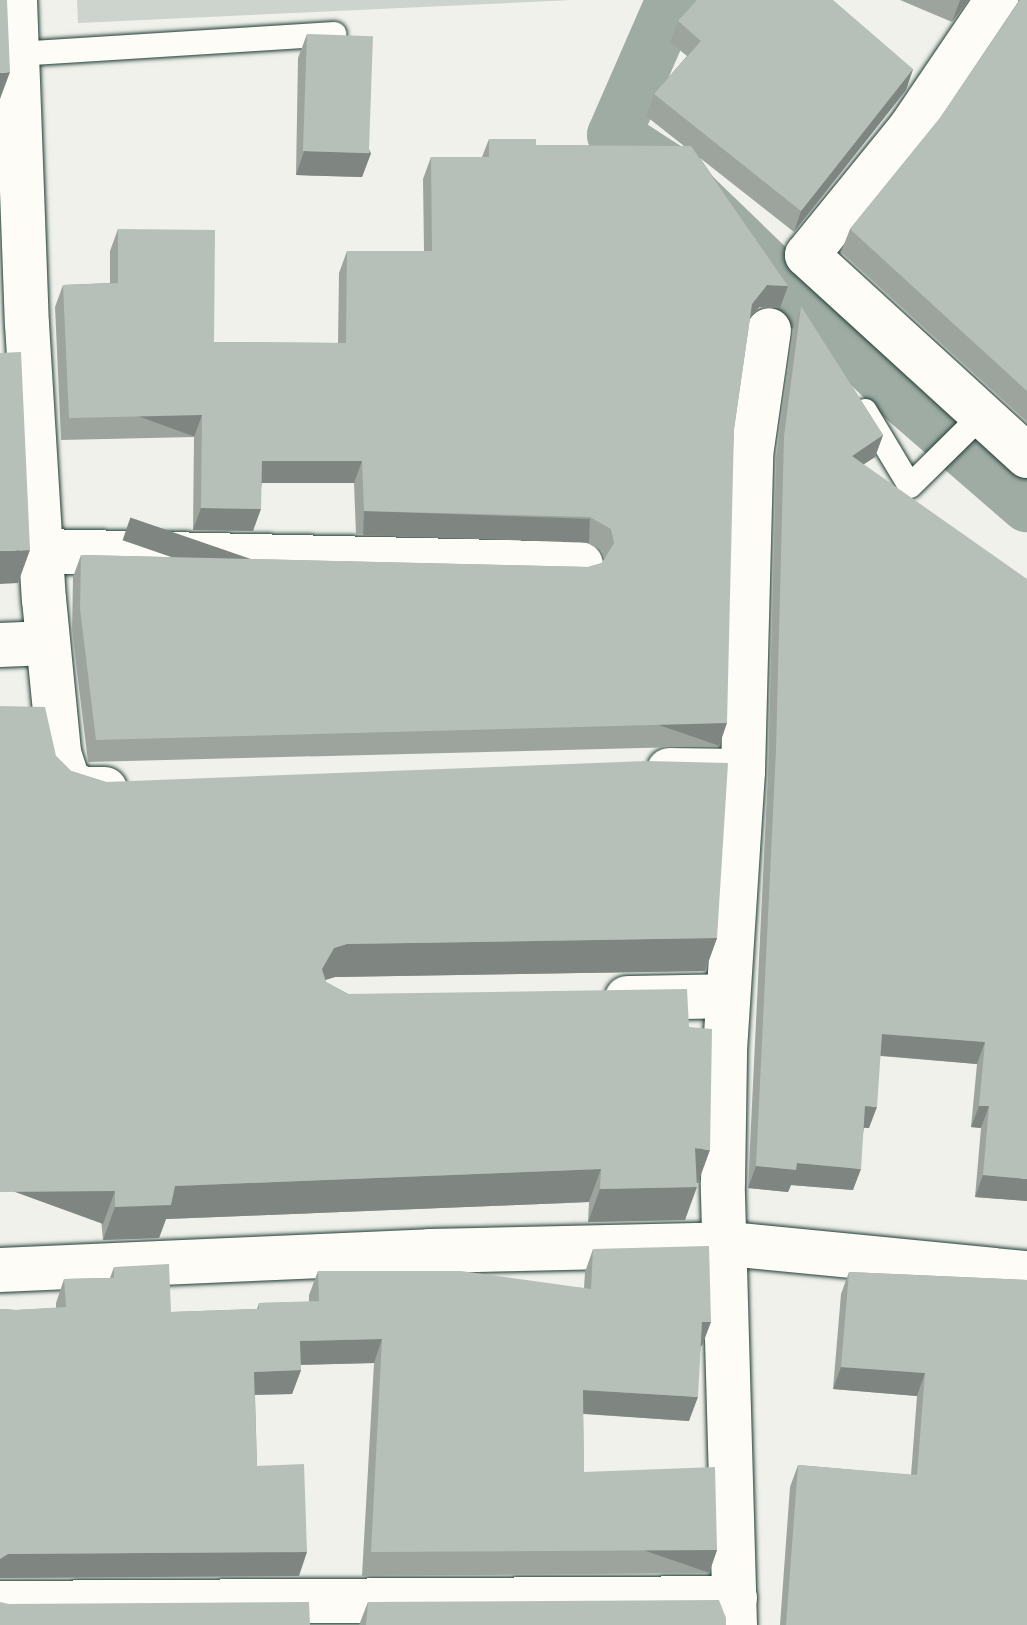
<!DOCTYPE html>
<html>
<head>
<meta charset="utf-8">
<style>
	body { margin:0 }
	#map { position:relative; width:1027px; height:1625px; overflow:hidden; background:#f0f1eb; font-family:Delius,sans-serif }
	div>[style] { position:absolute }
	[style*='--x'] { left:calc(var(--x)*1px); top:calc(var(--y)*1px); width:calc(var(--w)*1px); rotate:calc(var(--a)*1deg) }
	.green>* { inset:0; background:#cdd3cd }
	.canal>* { height:54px; margin:-27px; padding:0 27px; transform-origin:27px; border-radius:27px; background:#9faca4 }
	.roads { filter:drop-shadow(0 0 2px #1f3d34) drop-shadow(0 0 2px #1f3d34) }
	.service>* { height:24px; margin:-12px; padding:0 12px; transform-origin:12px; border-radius:12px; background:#fdfcf7 }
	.minor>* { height:44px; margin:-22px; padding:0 22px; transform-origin:22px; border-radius:22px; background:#fdfcf7 }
	.wall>* { inset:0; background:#9da49e }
	.shaded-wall>* { inset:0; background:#7f8681; transform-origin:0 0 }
	.building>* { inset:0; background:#b6bfb8; transform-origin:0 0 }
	span { translate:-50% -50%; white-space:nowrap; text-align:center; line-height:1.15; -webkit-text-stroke:7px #fdfcf7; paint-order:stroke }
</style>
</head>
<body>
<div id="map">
	<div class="green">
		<i style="clip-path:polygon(77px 0,572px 0,78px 23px)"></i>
	</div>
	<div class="canal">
		<i style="--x:673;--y:0;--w:147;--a:113.6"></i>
		<i style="--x:614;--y:135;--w:61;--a:32.9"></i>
		<i style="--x:665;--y:168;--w:328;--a:44"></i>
		<i style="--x:901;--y:396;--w:167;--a:40.9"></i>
	</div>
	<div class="roads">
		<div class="service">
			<i style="--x:17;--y:54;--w:318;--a:-3.6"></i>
			<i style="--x:865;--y:411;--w:87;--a:59"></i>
			<i style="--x:910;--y:486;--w:101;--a:-44.6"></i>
		</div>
		<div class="minor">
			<i style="--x:15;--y:0;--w:324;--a:87.9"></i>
			<i style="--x:27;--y:324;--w:276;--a:86.5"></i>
			<i style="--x:44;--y:599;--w:155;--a:84.4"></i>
			<i style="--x:59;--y:753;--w:29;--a:72"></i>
			<i style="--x:68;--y:781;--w:17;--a:28"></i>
			<i style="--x:83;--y:789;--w:22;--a:0"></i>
			<i style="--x:997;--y:0;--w:153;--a:124.1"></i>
			<i style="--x:911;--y:127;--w:165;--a:129.1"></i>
			<i style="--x:807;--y:255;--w:298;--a:42.4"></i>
			<i style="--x:43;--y:551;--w:538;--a:1.38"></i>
			<i style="--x:0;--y:645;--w:48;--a:-2.4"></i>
			<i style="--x:669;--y:770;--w:74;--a:0.8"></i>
			<i style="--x:627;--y:998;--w:101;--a:-1.1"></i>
			<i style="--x:0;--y:1270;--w:430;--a:-2.5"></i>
			<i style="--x:430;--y:1251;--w:299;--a:-1.3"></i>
			<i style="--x:729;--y:1244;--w:299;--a:5.6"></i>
			<i style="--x:0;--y:1603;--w:735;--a:-0.39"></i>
			<i style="--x:735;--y:1625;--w:442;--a:-91.6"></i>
			<i style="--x:723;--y:1183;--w:133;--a:-89.1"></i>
			<i style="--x:725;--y:1050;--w:280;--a:-86.3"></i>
			<i style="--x:743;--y:771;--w:316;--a:-88.5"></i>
			<i style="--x:751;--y:455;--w:126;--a:-81.8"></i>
		</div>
	</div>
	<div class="wall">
		<i style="clip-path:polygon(900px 0,969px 0,952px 22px)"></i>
		<i style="clip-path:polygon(1018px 0,1027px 0,1027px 422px,841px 252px,850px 229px,940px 118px,1018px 2px)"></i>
		<i style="clip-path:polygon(678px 21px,913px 69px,906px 90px,794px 232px,700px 158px,788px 286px,780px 308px,759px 307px,750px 318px,734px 429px,719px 746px,88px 762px,72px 631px,73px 577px,81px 555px,588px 567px,602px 563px,604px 559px,602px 551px,582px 539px,356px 534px,354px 483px,262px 483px,253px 531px,193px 530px,194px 437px,61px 440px,55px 307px,63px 285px,110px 283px,110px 251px,118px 229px,214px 342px,338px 343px,339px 273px,347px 251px,424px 251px,423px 179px,431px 157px,482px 157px,489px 139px,536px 145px,684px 146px,646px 116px,654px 94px,687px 56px,670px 42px)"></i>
		<i style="clip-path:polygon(307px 34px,371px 153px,362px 177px,296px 175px,298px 58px)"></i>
		<i style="clip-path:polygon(801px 306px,883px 435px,875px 457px,864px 464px,1027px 1201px,975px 1197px,981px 1128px,971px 1127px,977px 1064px,880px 1056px,869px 1128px,864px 1128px,853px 1190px,791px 1185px,788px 1192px,748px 1188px,768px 772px,776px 457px,793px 328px)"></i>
		<i style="clip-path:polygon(56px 756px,71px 771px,106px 782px,717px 938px,705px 971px,335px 977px,325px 980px,326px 982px,698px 1183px,696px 1183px,685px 1220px,588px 1222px,589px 1202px,166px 1219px,159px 1238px,103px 1240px)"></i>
		<i style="clip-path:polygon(593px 1249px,702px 1346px,701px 1346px,689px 1421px,583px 1414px,584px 1472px,717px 1550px,709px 1573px,362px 1576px,374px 1363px,300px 1365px,301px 1370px,292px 1394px,255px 1395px,257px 1466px,299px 1576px,0 1578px,0 1309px,16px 1310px,56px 1308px,56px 1303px,64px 1279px,110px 1278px,114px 1267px,171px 1312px,257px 1309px,259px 1303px,309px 1302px,309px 1295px,318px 1271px,584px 1288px,585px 1272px)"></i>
		<i style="clip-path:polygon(849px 1272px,1027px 1280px,1027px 1625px,780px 1625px,790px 1487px,798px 1465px,911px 1475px,917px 1396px,833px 1389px,841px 1294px)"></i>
		<i style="clip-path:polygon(368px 1602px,726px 1625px,359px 1625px)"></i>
	</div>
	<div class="shaded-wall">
		<i style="clip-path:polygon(960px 0,969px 0,952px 22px)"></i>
		<i style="clip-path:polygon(913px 69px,906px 90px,794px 232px,801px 211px)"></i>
		<i style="clip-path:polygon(10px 72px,0 99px,0 73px)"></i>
		<i style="clip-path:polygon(304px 151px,371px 153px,362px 177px,296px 175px)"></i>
		<i style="clip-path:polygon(767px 285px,788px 286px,780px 308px,759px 307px,744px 326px,752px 304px)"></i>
		<i style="left:202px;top:415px;width:23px;height:133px;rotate:110deg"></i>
		<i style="clip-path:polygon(883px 435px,875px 457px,844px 477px,852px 456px)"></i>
		<i style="clip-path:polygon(262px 461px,362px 461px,354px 483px,254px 483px)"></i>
		<i style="clip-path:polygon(201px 508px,261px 509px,253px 531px,193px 530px)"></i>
		<i style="left:364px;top:511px;width:226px;height:24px;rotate:2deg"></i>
		<i style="clip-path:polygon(30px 550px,18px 583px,0 584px,0 551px)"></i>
		<i style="left:727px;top:723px;width:24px;height:631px;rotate:109deg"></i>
		<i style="clip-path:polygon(717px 938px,705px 971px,335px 977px,322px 981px,322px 969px,334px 948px,347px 944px)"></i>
		<i style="clip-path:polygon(882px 1034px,985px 1042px,977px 1064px,874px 1055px)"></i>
		<i style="clip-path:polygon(865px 1106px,877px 1107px,869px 1128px,857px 1127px)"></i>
		<i style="clip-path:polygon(979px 1106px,989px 1106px,981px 1128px,971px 1127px)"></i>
		<i style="clip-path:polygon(695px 1148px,710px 1150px,698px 1183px,683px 1181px)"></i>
		<i style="clip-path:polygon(797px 1163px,861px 1169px,853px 1190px,791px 1185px,788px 1192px,748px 1188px,756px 1166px)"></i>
		<i style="clip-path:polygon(601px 1169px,589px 1202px,166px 1219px,159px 1238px,103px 1240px,115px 1207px,175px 1186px)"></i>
		<i style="clip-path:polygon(983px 1175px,1027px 1179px,1027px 1201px,975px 1197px)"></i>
		<i style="clip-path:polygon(697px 1187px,685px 1220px,588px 1222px,600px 1189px)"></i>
		<i style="left:115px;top:1191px;width:35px;height:115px;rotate:110deg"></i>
		<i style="clip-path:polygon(702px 1322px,711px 1322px,702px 1346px,694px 1345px)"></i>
		<i style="clip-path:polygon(382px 1339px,374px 1363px,291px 1365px,300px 1341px)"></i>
		<i style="clip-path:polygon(841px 1367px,925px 1373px,917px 1396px,833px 1389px)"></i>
		<i style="clip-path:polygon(301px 1370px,292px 1394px,245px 1395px,254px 1372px)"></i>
		<i style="clip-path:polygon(583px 1390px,698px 1397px,689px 1421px,574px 1413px)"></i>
		<i style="left:717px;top:1550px;width:24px;height:346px;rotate:109deg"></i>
		<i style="clip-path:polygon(307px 1552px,299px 1576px,0 1578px,0 1559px,8px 1554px)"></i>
	</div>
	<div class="building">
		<i style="clip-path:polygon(0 0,7px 0,10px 72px,0 73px)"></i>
		<i style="clip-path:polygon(697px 0,833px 0,913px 69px,801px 211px,654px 94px,701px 41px,678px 21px)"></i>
		<i style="clip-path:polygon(1020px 0,1027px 0,1027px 391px,850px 229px,940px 118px)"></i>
		<i style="left:307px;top:34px;width:66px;height:117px;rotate:2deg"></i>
		<i style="clip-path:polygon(489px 139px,536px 139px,536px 145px,691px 146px,788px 286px,767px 285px,752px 304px,734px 429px,727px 723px,96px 740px,80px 609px,81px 555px,588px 567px,602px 563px,614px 543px,611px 529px,590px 517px,364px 511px,362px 461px,262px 461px,261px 509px,201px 508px,202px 415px,69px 418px,63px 285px,118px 283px,118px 229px,215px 230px,214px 342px,346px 343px,347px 251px,432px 251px,431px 157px,489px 157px)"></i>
		<i style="clip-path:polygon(801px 306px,883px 435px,852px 456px,1027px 579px,1027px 1179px,983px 1175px,989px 1106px,979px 1106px,985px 1042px,882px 1034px,877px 1107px,865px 1106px,861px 1169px,797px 1163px,796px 1170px,756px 1166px,776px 750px,784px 436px)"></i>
		<i style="clip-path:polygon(21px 352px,30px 550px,0 551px,0 353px)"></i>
		<i style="clip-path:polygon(0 706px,45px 707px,56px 756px,71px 771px,106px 782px,647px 761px,728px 763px,717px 938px,347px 944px,334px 948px,322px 969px,326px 982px,347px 994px,687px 989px,689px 1027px,712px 1029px,710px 1150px,695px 1148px,697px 1187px,600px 1189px,601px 1169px,175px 1186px,171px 1205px,115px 1207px,115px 1191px,0 1192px)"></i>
		<i style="clip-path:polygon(709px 1246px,711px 1322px,702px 1322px,698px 1397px,583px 1390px,584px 1472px,715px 1467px,717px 1550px,371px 1552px,382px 1339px,300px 1341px,301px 1370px,254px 1372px,257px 1466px,304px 1464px,307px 1552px,8px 1554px,0 1559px,0 1309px,16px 1310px,66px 1307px,64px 1279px,114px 1278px,114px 1267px,169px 1264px,171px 1312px,259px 1309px,259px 1303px,319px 1301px,318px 1271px,461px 1271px,591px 1289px,593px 1249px)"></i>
		<i style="clip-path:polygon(849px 1272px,1027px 1280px,1027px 1625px,786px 1625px,798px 1465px,917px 1475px,925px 1373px,841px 1367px)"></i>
		<i style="clip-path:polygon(719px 1600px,726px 1618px,726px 1625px,366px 1625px,368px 1602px)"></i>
		<i style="clip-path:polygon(0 1602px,9px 1604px,309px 1602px,310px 1625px,0 1625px)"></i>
	</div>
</div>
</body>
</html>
